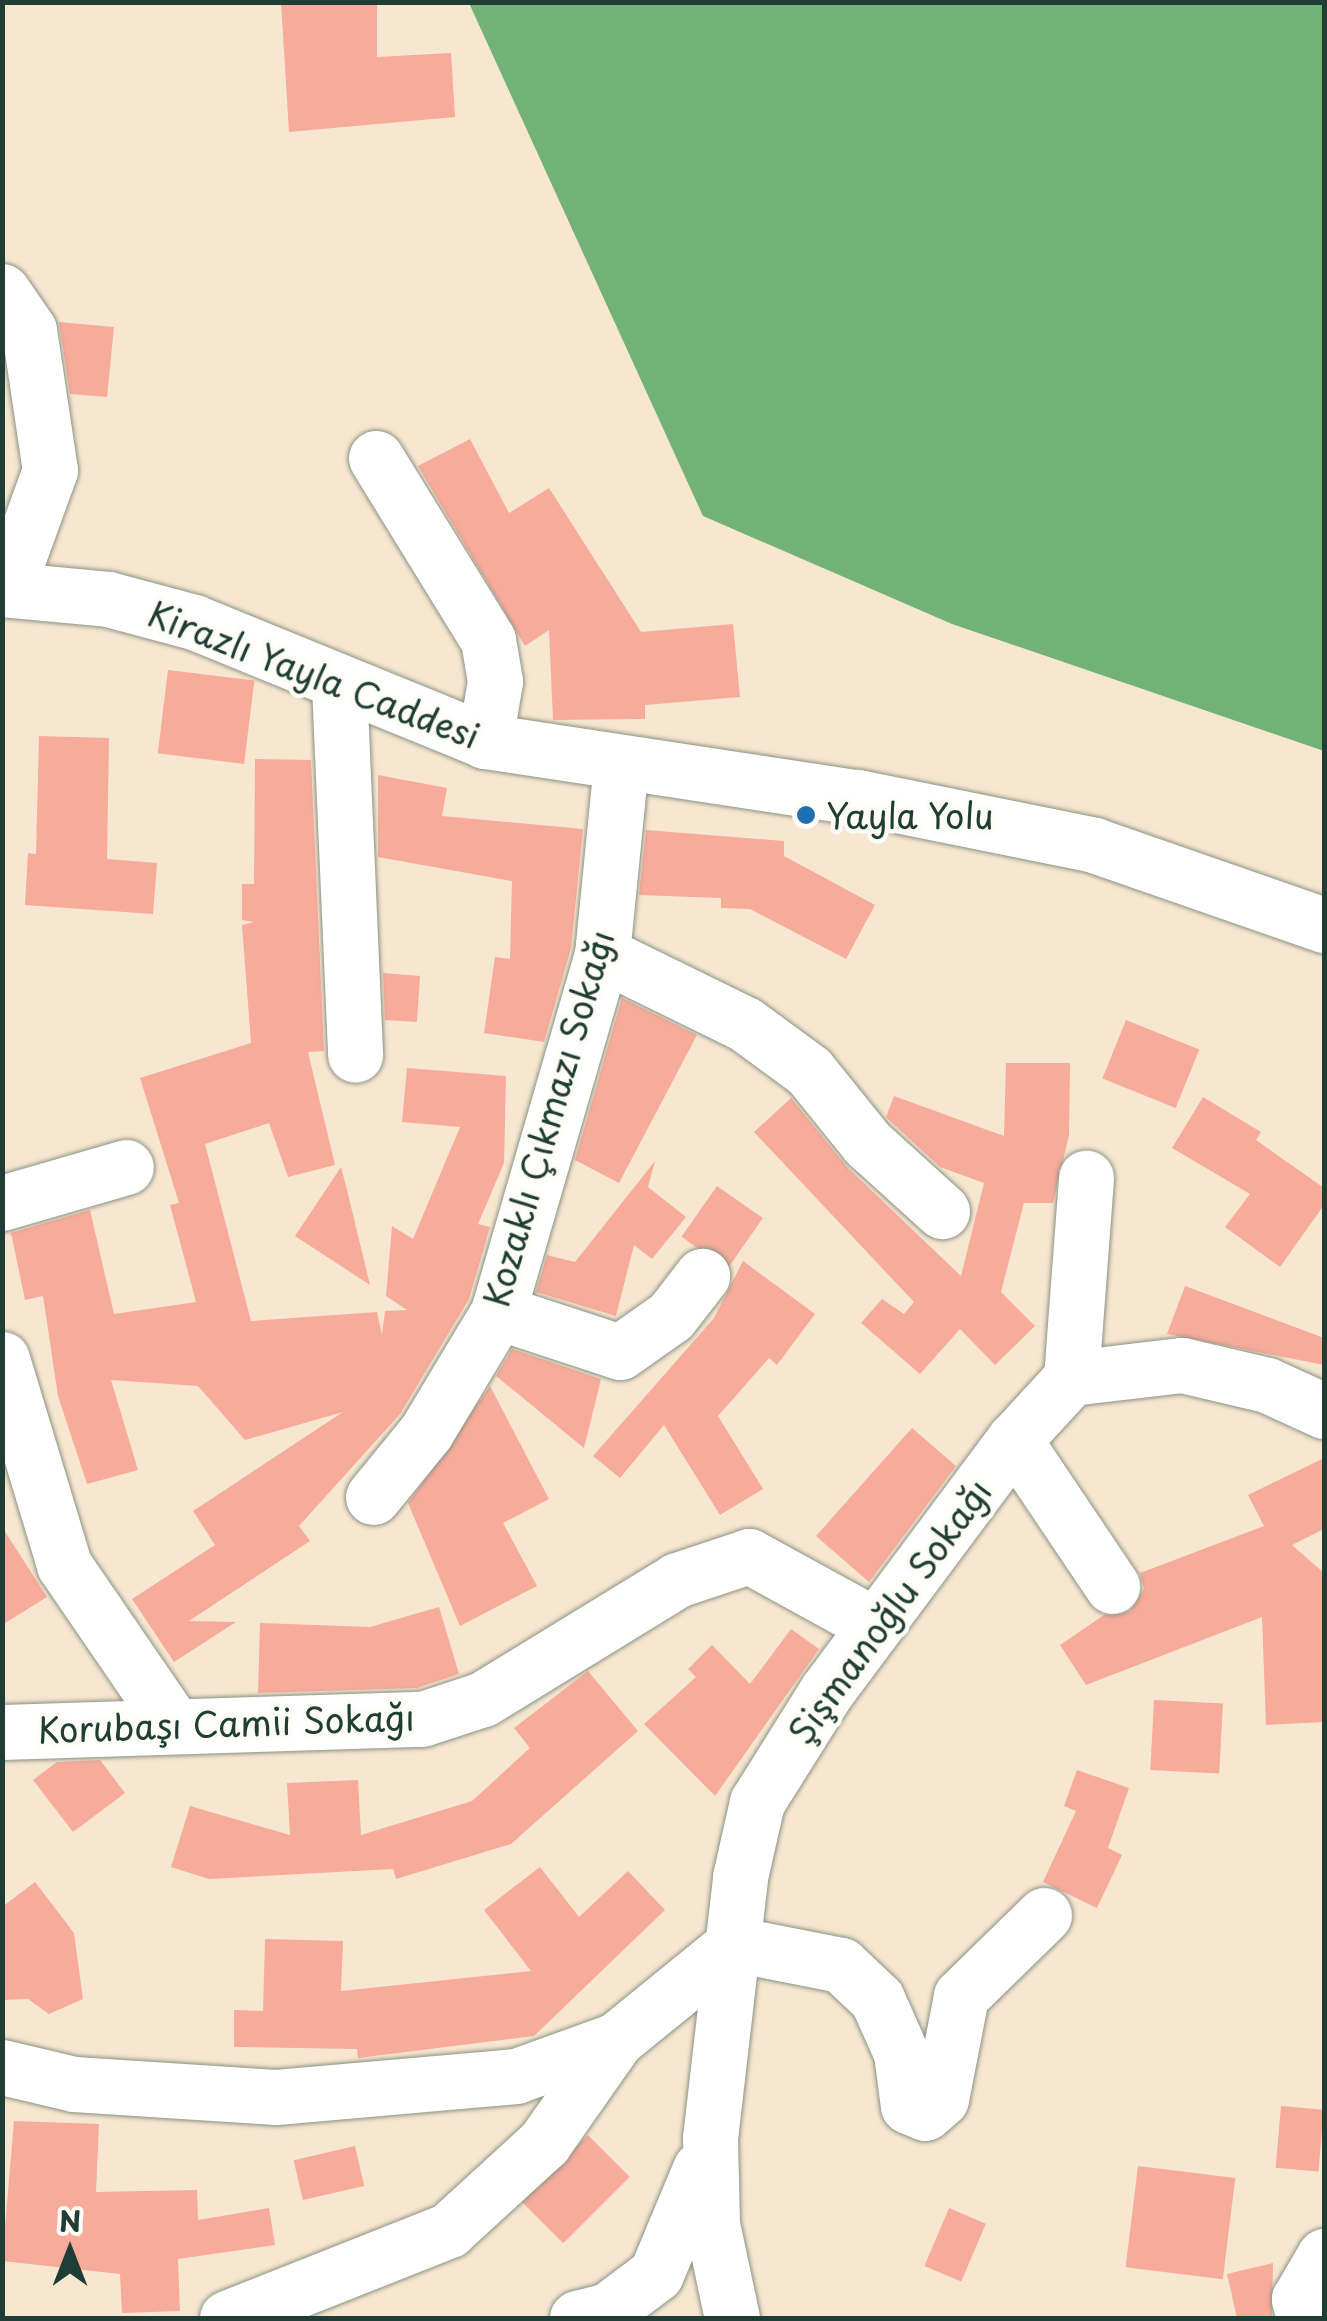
<!DOCTYPE html>
<html>
<head>
<meta charset="utf-8">
<style>
	body { margin:0 }
	#map { position:relative; width:1327px; height:2321px; overflow:hidden; background:#f7e7d1; font-family:"Playpen Sans",sans-serif }
	div>[style] { position:absolute }
	[style*='--x'] { left:calc(var(--x)*1px); top:calc(var(--y)*1px); width:calc(var(--w)*1px); rotate:calc(var(--a)*1deg) }
	.forest>* { inset:0; background:#72b274 }
	.building>* { inset:0; background:#f7ab9b; transform-origin:0 0 }
	.roads { filter:drop-shadow(0 0 2px #8b9282) drop-shadow(0 0 2px #8b9282) }
	.minor>* { height:55px; margin:-27.5px; padding:0 27.5px; transform-origin:27.5px; border-radius:27.5px; background:#fff }
	.major>* { height:55px; margin:-27.5px; padding:0 27.5px; transform-origin:27.5px; border-radius:27.5px; background:#fff }
	.dots>* { width:28px; height:28px; translate:-50% -50%; box-sizing:border-box; border:5px solid #fdfcf7; border-radius:50% }
	span { translate:-50% -50%; white-space:nowrap; text-align:center; line-height:1.15; -webkit-text-stroke:9px #fdfcf7; paint-order:stroke }
	.street-label { font-size:35px; color:#1f3d34 }
	.poi-label { font-size:35px; color:#1f3d34 }
	.left { translate:0 -50%; text-align:left }
	.frame { position:absolute; inset:0; border:5px solid #1f3d34; pointer-events:none }
	.north { position:absolute; left:20px; top:2201px; width:100px; height:100px; -webkit-text-stroke:8px #fdfcf7; paint-order:stroke; rotate:0deg; font-size:28px; font-weight:700; line-height:40px; text-align:center; color:#1f3d34 }
	.north::after { content:''; display:block; margin:auto; width:35px; height:45px; background:#1f3d34; clip-path:polygon(50% 0,100% 100%,50% 72%,0 100%) }
</style>
</head>
<body>
<div id="map">
	<div class="forest">
		<i style="clip-path:polygon(469px 3px,1324px 3px,1324px 751px,952px 624px,703px 516px)"></i>
	</div>
	<div class="building">
		<i style="clip-path:polygon(281px 2px,377px 2px,377px 57px,451px 53px,455px 117px,289px 132px)"></i>
		<i style="clip-path:polygon(59px 322px,114px 327px,107px 397px,70px 394px)"></i>
		<i style="clip-path:polygon(470px 439px,509px 513px,549px 488px,641px 632px,733px 624px,740px 697px,645px 705px,645px 719px,553px 720px,549px 630px,525px 646px,418px 466px)"></i>
		<i style="left:168px;top:670px;width:87px;height:84px;rotate:7deg"></i>
		<i style="clip-path:polygon(39px 736px,109px 738px,107px 859px,157px 863px,153px 914px,25px 905px,28px 853px,36px 854px)"></i>
		<i style="clip-path:polygon(255px 759px,311px 760px,324px 1051px,308px 1052px,335px 1165px,288px 1177px,269px 1123px,205px 1144px,251px 1321px,377px 1312px,382px 1335px,385px 1311px,407px 1310px,386px 1296px,392px 1226px,413px 1239px,460px 1127px,402px 1122px,407px 1068px,506px 1076px,504px 1163px,478px 1224px,490px 1227px,469px 1299px,400px 1414px,299px 1526px,310px 1541px,189px 1621px,236px 1622px,174px 1662px,132px 1599px,215px 1545px,193px 1511px,343px 1412px,245px 1440px,198px 1386px,111px 1380px,138px 1470px,87px 1484px,58px 1396px,43px 1296px,25px 1300px,11px 1233px,90px 1210px,114px 1314px,196px 1302px,170px 1205px,179px 1203px,140px 1078px,251px 1043px,242px 925px,254px 922px,242px 920px,242px 884px,254px 884px)"></i>
		<i style="clip-path:polygon(378px 775px,447px 788px,442px 816px,583px 829px,571px 948px,544px 1042px,484px 1033px,495px 957px,510px 959px,512px 881px,378px 857px)"></i>
		<i style="clip-path:polygon(646px 830px,784px 841px,784px 856px,875px 905px,846px 959px,750px 909px,721px 908px,721px 898px,639px 895px)"></i>
		<i style="clip-path:polygon(383px 973px,420px 976px,417px 1022px,385px 1020px)"></i>
		<i style="clip-path:polygon(622px 998px,697px 1035px,619px 1183px,575px 1160px)"></i>
		<i style="left:1126px;top:1020px;width:79px;height:63px;rotate:22deg"></i>
		<i style="clip-path:polygon(1006px 1063px,1070px 1063px,1069px 1135px,1053px 1203px,1024px 1203px,1001px 1292px,1035px 1326px,995px 1365px,960px 1329px,920px 1374px,861px 1323px,882px 1299px,904px 1314px,914px 1302px,754px 1132px,791px 1098px,847px 1167px,961px 1276px,984px 1183px,940px 1167px,886px 1117px,894px 1096px,1004px 1136px)"></i>
		<i style="clip-path:polygon(1203px 1097px,1261px 1132px,1256px 1140px,1324px 1188px,1324px 1205px,1280px 1267px,1225px 1227px,1250px 1194px,1172px 1148px)"></i>
		<i style="clip-path:polygon(655px 1161px,648px 1187px,686px 1217px,652px 1259px,634px 1245px,616px 1316px,536px 1292px,547px 1255px,575px 1262px)"></i>
		<i style="clip-path:polygon(341px 1167px,347px 1190px,370px 1285px,295px 1236px)"></i>
		<i style="left:717px;top:1186px;width:56px;height:62px;rotate:35deg"></i>
		<i style="clip-path:polygon(743px 1261px,815px 1314px,777px 1365px,769px 1358px,718px 1416px,763px 1489px,720px 1515px,664px 1425px,620px 1478px,593px 1456px,714px 1318px)"></i>
		<i style="clip-path:polygon(1185px 1286px,1324px 1338px,1324px 1365px,1167px 1334px)"></i>
		<i style="clip-path:polygon(512px 1349px,601px 1379px,584px 1448px,496px 1376px)"></i>
		<i style="clip-path:polygon(490px 1386px,549px 1499px,503px 1523px,537px 1586px,460px 1626px,408px 1503px)"></i>
		<i style="clip-path:polygon(912px 1428px,956px 1466px,869px 1582px,816px 1536px)"></i>
		<i style="clip-path:polygon(1324px 1458px,1324px 1529px,1292px 1545px,1324px 1573px,1324px 1722px,1266px 1725px,1262px 1617px,1086px 1685px,1060px 1645px,1104px 1615px,1130px 1611px,1144px 1589px,1140px 1573px,1264px 1526px,1248px 1495px)"></i>
		<i style="clip-path:polygon(2px 1527px,47px 1597px,2px 1625px)"></i>
		<i style="clip-path:polygon(439px 1607px,459px 1674px,417px 1688px,258px 1693px,260px 1623px,370px 1627px)"></i>
		<i style="clip-path:polygon(791px 1629px,819px 1649px,715px 1796px,644px 1724px,696px 1677px,688px 1669px,712px 1645px,750px 1684px)"></i>
		<i style="clip-path:polygon(588px 1671px,638px 1731px,511px 1844px,396px 1879px,393px 1869px,209px 1879px,171px 1867px,190px 1806px,290px 1835px,287px 1783px,358px 1780px,361px 1835px,472px 1801px,530px 1748px,514px 1728px)"></i>
		<i style="left:1154px;top:1700px;width:69px;height:70px;rotate:3deg"></i>
		<i style="clip-path:polygon(100px 1760px,125px 1793px,73px 1832px,33px 1780px,57px 1762px)"></i>
		<i style="clip-path:polygon(1077px 1770px,1129px 1788px,1108px 1848px,1122px 1855px,1097px 1908px,1043px 1882px,1076px 1811px,1064px 1806px)"></i>
		<i style="clip-path:polygon(540px 1867px,579px 1917px,628px 1871px,665px 1910px,534px 2036px,358px 2058px,357px 2049px,234px 2047px,234px 2010px,263px 2011px,265px 1939px,343px 1941px,341px 1991px,531px 1971px,484px 1910px)"></i>
		<i style="clip-path:polygon(35px 1882px,74px 1933px,83px 1999px,49px 2014px,28px 1999px,2px 2000px,2px 1907px)"></i>
		<i style="left:1281px;top:2106px;width:43px;height:62px;rotate:5deg"></i>
		<i style="clip-path:polygon(14px 2121px,99px 2124px,96px 2192px,197px 2190px,198px 2220px,269px 2208px,275px 2245px,178px 2259px,180px 2311px,122px 2313px,120px 2274px,2px 2261px)"></i>
		<i style="left:588px;top:2135px;width:59px;height:94px;rotate:45deg"></i>
		<i style="left:355px;top:2146px;width:41px;height:63px;rotate:77deg"></i>
		<i style="left:1138px;top:2166px;width:98px;height:102px;rotate:7deg"></i>
		<i style="left:949px;top:2208px;width:40px;height:63px;rotate:23deg"></i>
		<i style="clip-path:polygon(1273px 2263px,1272px 2318px,1237px 2318px,1227px 2274px)"></i>
	</div>
	<div class="roads">
		<div class="minor">
			<i style="--x:2;--y:291;--w:47;--a:55.3"></i>
			<i style="--x:29;--y:330;--w:142;--a:81.5"></i>
			<i style="--x:50;--y:470;--w:127;--a:109.9"></i>
			<i style="--x:376;--y:458;--w:214;--a:58.4"></i>
			<i style="--x:488;--y:640;--w:42;--a:80.3"></i>
			<i style="--x:495;--y:681;--w:61;--a:99.5"></i>
			<i style="--x:339;--y:685;--w:370;--a:87.5"></i>
			<i style="--x:602;--y:954;--w:159;--a:26.1"></i>
			<i style="--x:745;--y:1024;--w:79;--a:36.3"></i>
			<i style="--x:809;--y:1071;--w:94;--a:51.1"></i>
			<i style="--x:868;--y:1144;--w:100;--a:42.2"></i>
			<i style="--x:2;--y:1203;--w:129;--a:-16.2"></i>
			<i style="--x:498;--y:1312;--w:128;--a:18.2"></i>
			<i style="--x:620;--y:1352;--w:62;--a:-35.2"></i>
			<i style="--x:671;--y:1316;--w:51;--a:-52.2"></i>
			<i style="--x:2;--y:1359;--w:215;--a:73.2"></i>
			<i style="--x:64;--y:1565;--w:189;--a:55.6"></i>
			<i style="--x:1071;--y:1378;--w:201;--a:-85.7"></i>
			<i style="--x:1014;--y:1440;--w:176;--a:56.1"></i>
			<i style="--x:373;--y:1497;--w:84;--a:-50.8"></i>
			<i style="--x:426;--y:1432;--w:140;--a:-59"></i>
			<i style="--x:498;--y:1312;--w:373;--a:-73.8"></i>
			<i style="--x:602;--y:954;--w:191;--a:-84.3"></i>
			<i style="--x:2;--y:1732;--w:420;--a:-1.8"></i>
			<i style="--x:422;--y:1719;--w:64;--a:-18.2"></i>
			<i style="--x:483;--y:1699;--w:228;--a:-31.5"></i>
			<i style="--x:677;--y:1580;--w:76;--a:-18.4"></i>
			<i style="--x:749;--y:1556;--w:139;--a:28.8"></i>
			<i style="--x:2;--y:2067;--w:74;--a:13.3"></i>
			<i style="--x:74;--y:2084;--w:202;--a:3.7"></i>
			<i style="--x:276;--y:2097;--w:241;--a:-5"></i>
			<i style="--x:516;--y:2076;--w:106;--a:-19.8"></i>
			<i style="--x:616;--y:2040;--w:152;--a:-39.1"></i>
			<i style="--x:734;--y:1944;--w:109;--a:11.1"></i>
			<i style="--x:841;--y:1965;--w:50;--a:43.4"></i>
			<i style="--x:877;--y:1999;--w:59;--a:66"></i>
			<i style="--x:901;--y:2053;--w:53;--a:82.5"></i>
			<i style="--x:908;--y:2106;--w:18;--a:22"></i>
			<i style="--x:925;--y:2113;--w:21;--a:-41"></i>
			<i style="--x:941;--y:2099;--w:105;--a:-79"></i>
			<i style="--x:961;--y:1996;--w:116;--a:-44.3"></i>
			<i style="--x:227;--y:2318;--w:239;--a:-21.6"></i>
			<i style="--x:449;--y:2230;--w:129;--a:-42.5"></i>
			<i style="--x:544;--y:2143;--w:126;--a:-55"></i>
			<i style="--x:577;--y:2318;--w:32;--a:-14"></i>
			<i style="--x:608;--y:2310;--w:60;--a:-36.9"></i>
			<i style="--x:656;--y:2274;--w:114;--a:-67.3"></i>
			<i style="--x:732;--y:2318;--w:96;--a:-102"></i>
			<i style="--x:712;--y:2224;--w:86;--a:-91.3"></i>
			<i style="--x:710;--y:2138;--w:263;--a:-83.4"></i>
			<i style="--x:740;--y:1877;--w:77;--a:-77.2"></i>
			<i style="--x:757;--y:1802;--w:130;--a:-57.9"></i>
			<i style="--x:826;--y:1692;--w:314;--a:-53.3"></i>
			<i style="--x:1014;--y:1440;--w:84;--a:-47.4"></i>
			<i style="--x:1071;--y:1378;--w:112;--a:-6.7"></i>
			<i style="--x:1182;--y:1365;--w:87;--a:13.2"></i>
			<i style="--x:1267;--y:1385;--w:63;--a:24.5"></i>
			<i style="--x:1304;--y:2318;--w:20;--a:-105"></i>
			<i style="--x:1299;--y:2299;--w:50;--a:-59.8"></i>
		</div>
		<div class="major">
			<i style="--x:2;--y:589;--w:106;--a:5.4"></i>
			<i style="--x:108;--y:599;--w:89;--a:15"></i>
			<i style="--x:194;--y:622;--w:314;--a:22.2"></i>
			<i style="--x:485;--y:741;--w:376;--a:8.6"></i>
			<i style="--x:857;--y:797;--w:242;--a:11.4"></i>
			<i style="--x:1094;--y:845;--w:244;--a:19.2"></i>
		</div>
	</div>
	<div class="dots">
		<i style="left:806px;top:815px;background:#1f6fb2"></i>
	</div>
	<div class="street-label">
		<span style="left:314px;top:674px;rotate:21deg">Kirazlı Yayla Caddesi</span>
		<span style="left:548px;top:1118px;rotate:-74deg">Kozaklı Çıkmazı Sokağı</span>
		<span style="left:889px;top:1611px;rotate:-54deg">Şişmanoğlu Sokağı</span>
		<span style="left:226px;top:1723px;rotate:-2deg">Korubaşı Camii Sokağı</span>
	</div>
	<div class="poi-label">
		<span class="left" style="left:826px;top:815px">Yayla Yolu</span>
	</div>
	<div class="frame"></div>
	<div class="north">N</div>
</div>
</body>
</html>
